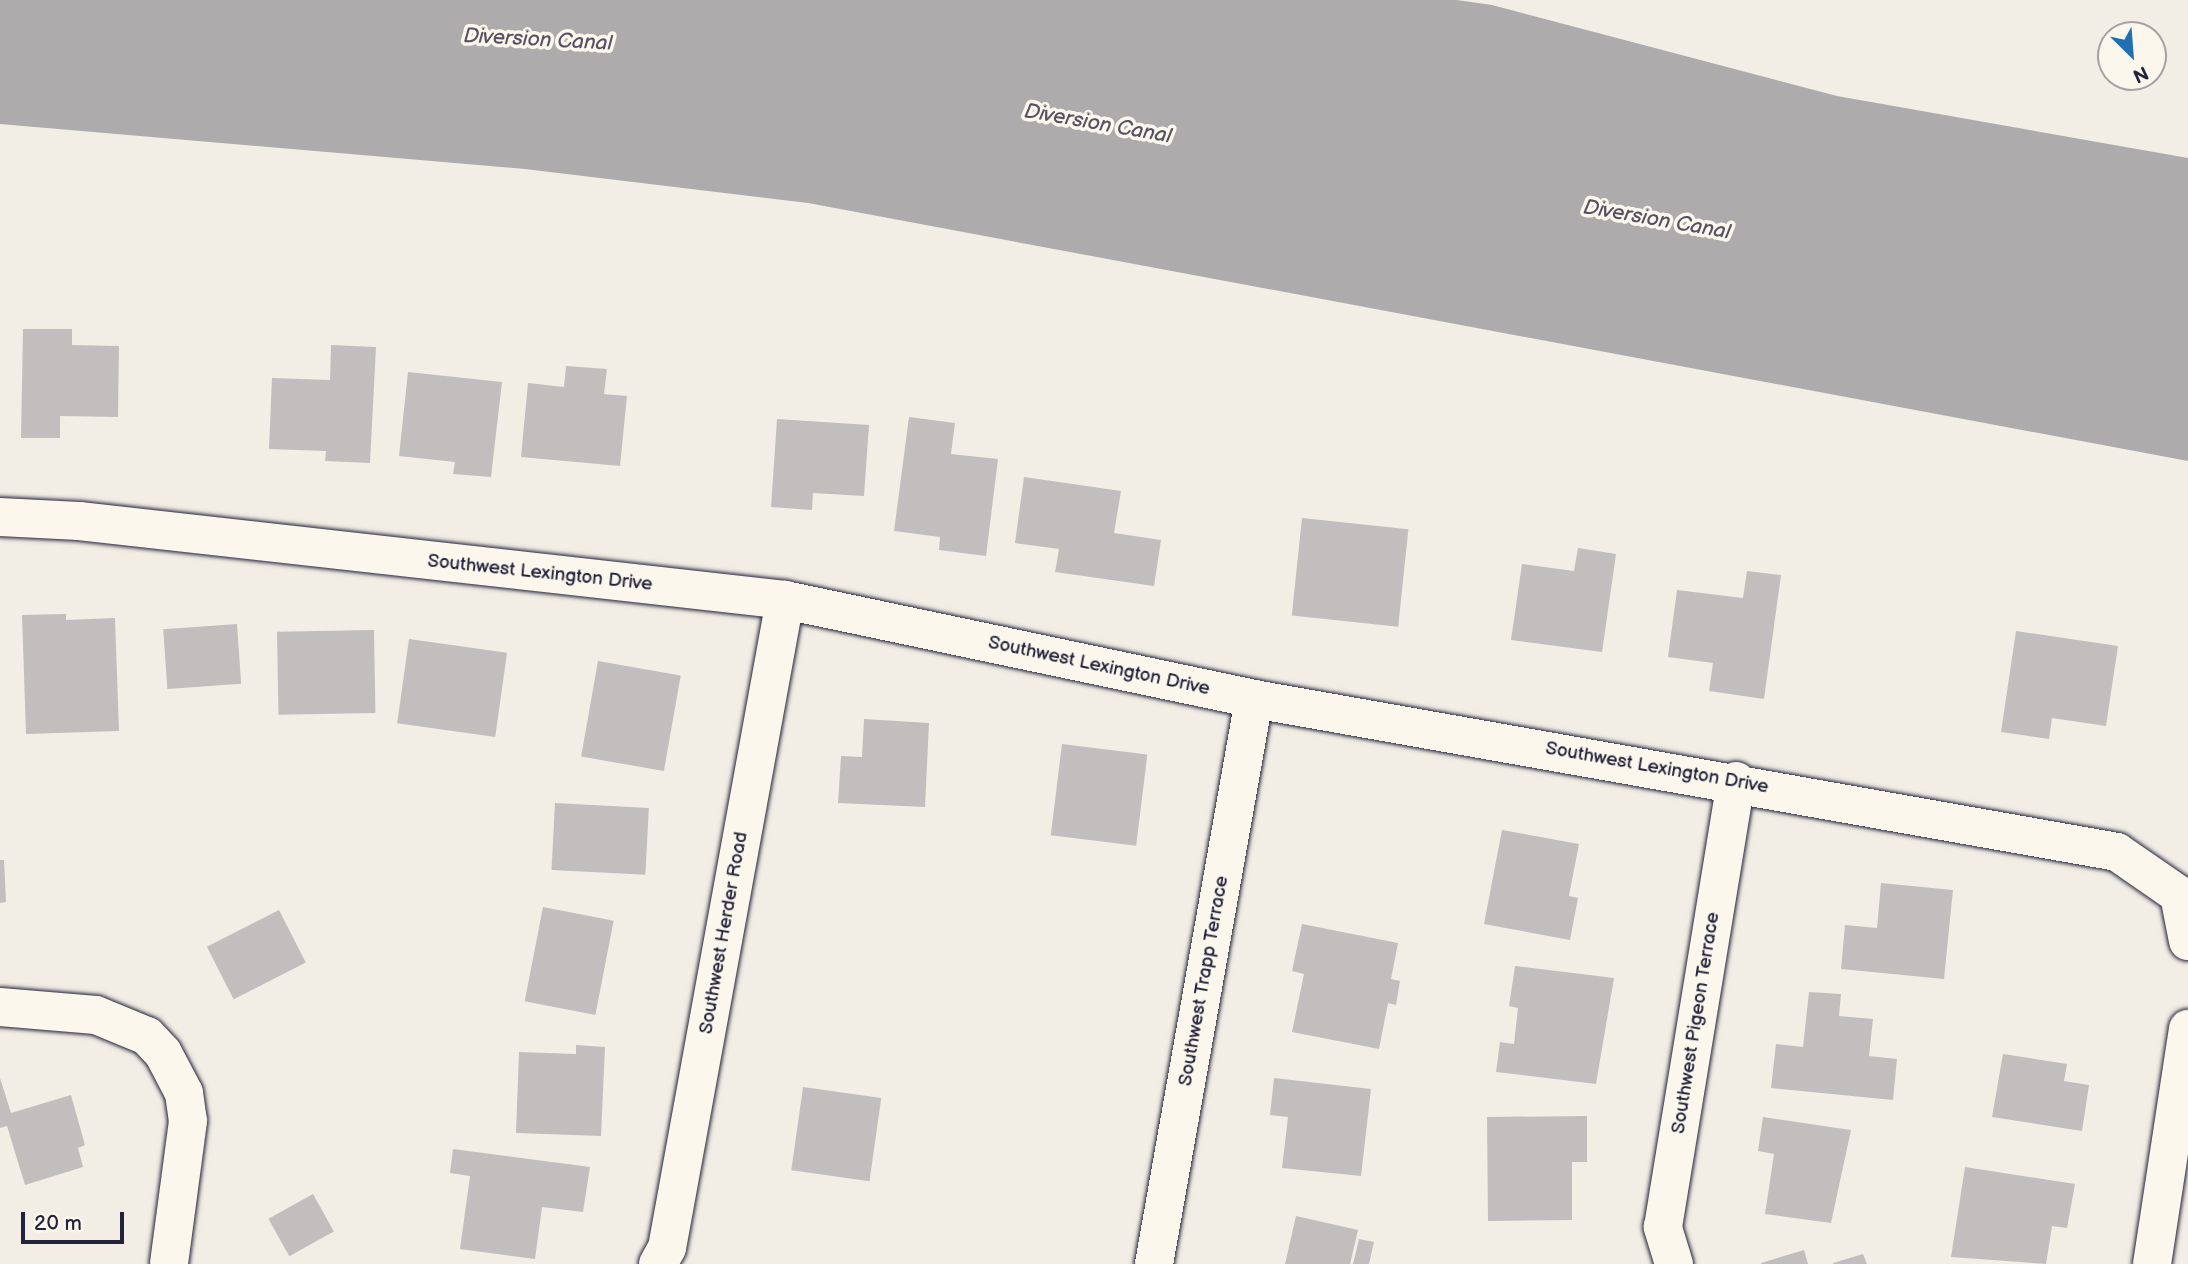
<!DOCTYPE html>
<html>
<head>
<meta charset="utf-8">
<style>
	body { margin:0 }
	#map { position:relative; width:2188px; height:1264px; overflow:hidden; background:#f2eee5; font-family:"Balsamiq Sans",sans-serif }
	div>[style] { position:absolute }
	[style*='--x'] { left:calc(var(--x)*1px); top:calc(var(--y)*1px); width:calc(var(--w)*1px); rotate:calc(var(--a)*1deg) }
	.water>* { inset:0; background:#aeabad }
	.building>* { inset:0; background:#c2bebe; transform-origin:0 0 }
	.roads { filter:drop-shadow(0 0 2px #22223b) drop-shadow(0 0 2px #22223b) }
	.street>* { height:38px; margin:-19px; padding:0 19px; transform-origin:19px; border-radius:19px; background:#fbf7ec }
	span { translate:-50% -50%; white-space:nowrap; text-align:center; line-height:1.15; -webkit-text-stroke:7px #fbf7ec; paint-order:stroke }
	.street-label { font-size:19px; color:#22223b }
	.water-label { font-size:21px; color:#535263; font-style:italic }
	.north { position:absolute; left:2097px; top:21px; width:70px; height:70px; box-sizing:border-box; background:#fbf7ec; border:2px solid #a4a2a5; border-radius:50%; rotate:155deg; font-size:19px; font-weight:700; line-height:28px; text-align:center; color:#22223b }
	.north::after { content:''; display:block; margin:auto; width:24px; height:32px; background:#1f6fb2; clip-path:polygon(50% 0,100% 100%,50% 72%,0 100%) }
	.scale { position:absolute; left:21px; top:1212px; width:103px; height:32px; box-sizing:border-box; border:4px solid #22223b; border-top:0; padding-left:9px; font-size:21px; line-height:24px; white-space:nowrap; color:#22223b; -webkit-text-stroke:5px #fbf7ec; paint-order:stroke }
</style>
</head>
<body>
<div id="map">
	<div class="water">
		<i style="clip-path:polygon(0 0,1457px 0,1492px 5px,1837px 96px,2188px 158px,2188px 461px,808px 203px,525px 169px,0 124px)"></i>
	</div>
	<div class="building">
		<i style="clip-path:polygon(23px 329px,72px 329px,72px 345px,119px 346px,118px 417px,60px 416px,60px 438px,21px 438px)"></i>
		<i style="clip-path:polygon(331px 345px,376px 347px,370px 463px,325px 461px,326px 451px,269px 449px,272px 378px,330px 380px)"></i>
		<i style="clip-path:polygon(566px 366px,607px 369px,604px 394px,627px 396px,620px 466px,521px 457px,528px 383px,564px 387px)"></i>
		<i style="clip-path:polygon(408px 372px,502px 382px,491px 477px,453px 474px,455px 462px,399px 456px)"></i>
		<i style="clip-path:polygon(909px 417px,955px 423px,951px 454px,998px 459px,986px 556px,939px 550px,940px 537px,894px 531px)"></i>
		<i style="clip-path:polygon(777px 419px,869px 425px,864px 496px,813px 493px,812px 510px,771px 507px)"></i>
		<i style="clip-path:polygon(1024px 477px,1121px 491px,1114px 533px,1161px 540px,1154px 586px,1055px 572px,1059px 549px,1015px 543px)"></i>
		<i style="left:1302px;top:518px;width:107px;height:98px;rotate:6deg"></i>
		<i style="clip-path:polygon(1578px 548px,1616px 554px,1602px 652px,1511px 640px,1522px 564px,1574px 571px)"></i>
		<i style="clip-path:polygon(1747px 571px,1781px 575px,1764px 699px,1709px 691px,1713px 663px,1668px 657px,1677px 590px,1743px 598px)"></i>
		<i style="clip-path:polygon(66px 614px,66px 620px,115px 618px,119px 731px,26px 734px,22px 615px)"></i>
		<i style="left:237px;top:624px;width:60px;height:74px;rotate:86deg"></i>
		<i style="left:374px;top:630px;width:83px;height:97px;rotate:89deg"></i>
		<i style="clip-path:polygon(2016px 631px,2118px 646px,2106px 726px,2052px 718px,2049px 739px,2001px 732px)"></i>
		<i style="left:409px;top:639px;width:99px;height:85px;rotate:8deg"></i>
		<i style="left:598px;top:661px;width:84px;height:97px;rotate:10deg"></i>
		<i style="clip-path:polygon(864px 719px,929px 723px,925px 807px,838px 803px,841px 756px,862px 757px)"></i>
		<i style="left:1062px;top:744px;width:86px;height:92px;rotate:7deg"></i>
		<i style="left:555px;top:803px;width:94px;height:67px;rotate:3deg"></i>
		<i style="clip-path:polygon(1502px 830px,1579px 844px,1569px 896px,1578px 898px,1570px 940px,1484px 924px)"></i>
		<i style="clip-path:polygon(0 860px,4px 860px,6px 902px,0 903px)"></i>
		<i style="clip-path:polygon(1881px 883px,1953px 890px,1944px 979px,1841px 969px,1845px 925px,1877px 928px)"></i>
		<i style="left:543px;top:907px;width:72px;height:96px;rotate:11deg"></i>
		<i style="left:279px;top:910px;width:59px;height:81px;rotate:63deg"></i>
		<i style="clip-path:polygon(1302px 924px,1398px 943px,1391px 979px,1400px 981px,1396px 1005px,1388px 1003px,1379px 1049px,1292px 1032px,1304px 974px,1292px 971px)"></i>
		<i style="clip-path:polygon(1515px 966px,1614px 978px,1596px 1084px,1496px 1072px,1500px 1042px,1514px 1044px,1518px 1008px,1509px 1006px)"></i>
		<i style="clip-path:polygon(1809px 992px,1841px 994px,1839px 1016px,1873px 1019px,1869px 1056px,1897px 1059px,1893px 1100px,1771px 1088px,1776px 1044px,1803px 1047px)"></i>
		<i style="clip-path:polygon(576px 1045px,605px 1047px,601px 1136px,516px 1133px,519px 1052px,576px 1054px)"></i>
		<i style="clip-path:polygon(2003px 1054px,2067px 1064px,2064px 1081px,2089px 1085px,2082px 1131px,1992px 1117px)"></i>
		<i style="clip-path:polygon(0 1078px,11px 1113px,71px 1095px,85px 1145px,78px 1148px,83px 1167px,25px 1185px,7px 1126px,0 1128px)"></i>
		<i style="clip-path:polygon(1274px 1078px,1371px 1089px,1361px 1176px,1282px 1168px,1288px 1117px,1270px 1115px)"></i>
		<i style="left:803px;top:1087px;width:79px;height:84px;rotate:8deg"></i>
		<i style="clip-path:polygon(1587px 1116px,1587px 1162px,1572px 1162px,1572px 1220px,1488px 1221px,1487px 1117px)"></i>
		<i style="clip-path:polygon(1763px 1117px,1851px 1130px,1831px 1223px,1765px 1214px,1774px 1154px,1758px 1151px)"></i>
		<i style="clip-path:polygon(453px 1149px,590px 1167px,583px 1212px,542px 1207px,535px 1259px,460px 1249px,470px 1176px,450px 1173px)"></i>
		<i style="clip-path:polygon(1965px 1167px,2075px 1184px,2067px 1228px,2052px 1226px,2046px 1264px,1951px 1257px)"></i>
		<i style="left:313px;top:1194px;width:43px;height:51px;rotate:61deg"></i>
		<i style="clip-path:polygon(1296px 1216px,1358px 1230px,1350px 1264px,1285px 1264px)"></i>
		<i style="clip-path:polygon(1359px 1239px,1374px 1242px,1369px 1264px,1353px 1264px)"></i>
		<i style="clip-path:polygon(1804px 1250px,1808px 1264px,1761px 1264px,1761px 1263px)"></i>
		<i style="clip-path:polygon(1863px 1254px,1867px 1264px,1833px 1264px,1833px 1263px)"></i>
	</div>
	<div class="roads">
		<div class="street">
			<i style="--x:0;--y:517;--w:79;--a:2.9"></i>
			<i style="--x:79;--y:521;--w:710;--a:6.38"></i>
			<i style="--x:785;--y:600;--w:479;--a:11.9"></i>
			<i style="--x:1254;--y:699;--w:876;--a:10.05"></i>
			<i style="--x:2117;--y:852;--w:75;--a:34.7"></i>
			<i style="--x:2179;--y:895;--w:47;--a:78.9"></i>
			<i style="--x:0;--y:1007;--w:96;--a:4.8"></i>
			<i style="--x:96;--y:1015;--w:55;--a:22.4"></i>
			<i style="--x:147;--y:1036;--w:23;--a:47"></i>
			<i style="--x:163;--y:1053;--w:45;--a:62.3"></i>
			<i style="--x:184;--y:1093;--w:28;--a:82"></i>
			<i style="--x:188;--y:1121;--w:144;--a:97.6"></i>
			<i style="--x:658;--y:1264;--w:18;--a:-61"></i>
			<i style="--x:667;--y:1248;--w:659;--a:-79.68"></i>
			<i style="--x:1154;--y:1264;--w:574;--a:-79.96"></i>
			<i style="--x:1674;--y:1264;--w:39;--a:-107"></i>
			<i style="--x:1663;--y:1227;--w:452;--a:-80.7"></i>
			<i style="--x:2152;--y:1264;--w:238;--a:-81.3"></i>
		</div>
	</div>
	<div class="street-label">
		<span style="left:540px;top:573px;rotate:6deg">Southwest Lexington Drive</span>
		<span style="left:1099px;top:666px;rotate:12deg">Southwest Lexington Drive</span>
		<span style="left:1657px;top:768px;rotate:10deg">Southwest Lexington Drive</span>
		<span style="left:724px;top:933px;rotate:-80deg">Southwest Herder Road</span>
		<span style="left:1204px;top:981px;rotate:-80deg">Southwest Trapp Terrace</span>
		<span style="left:1696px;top:1023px;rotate:-81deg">Southwest Pigeon Terrace</span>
	</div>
	<div class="water-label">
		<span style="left:538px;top:40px;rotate:3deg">Diversion Canal</span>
		<span style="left:1098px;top:124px;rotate:10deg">Diversion Canal</span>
		<span style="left:1657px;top:220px;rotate:10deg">Diversion Canal</span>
	</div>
	<div class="north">N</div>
	<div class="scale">20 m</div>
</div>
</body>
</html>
